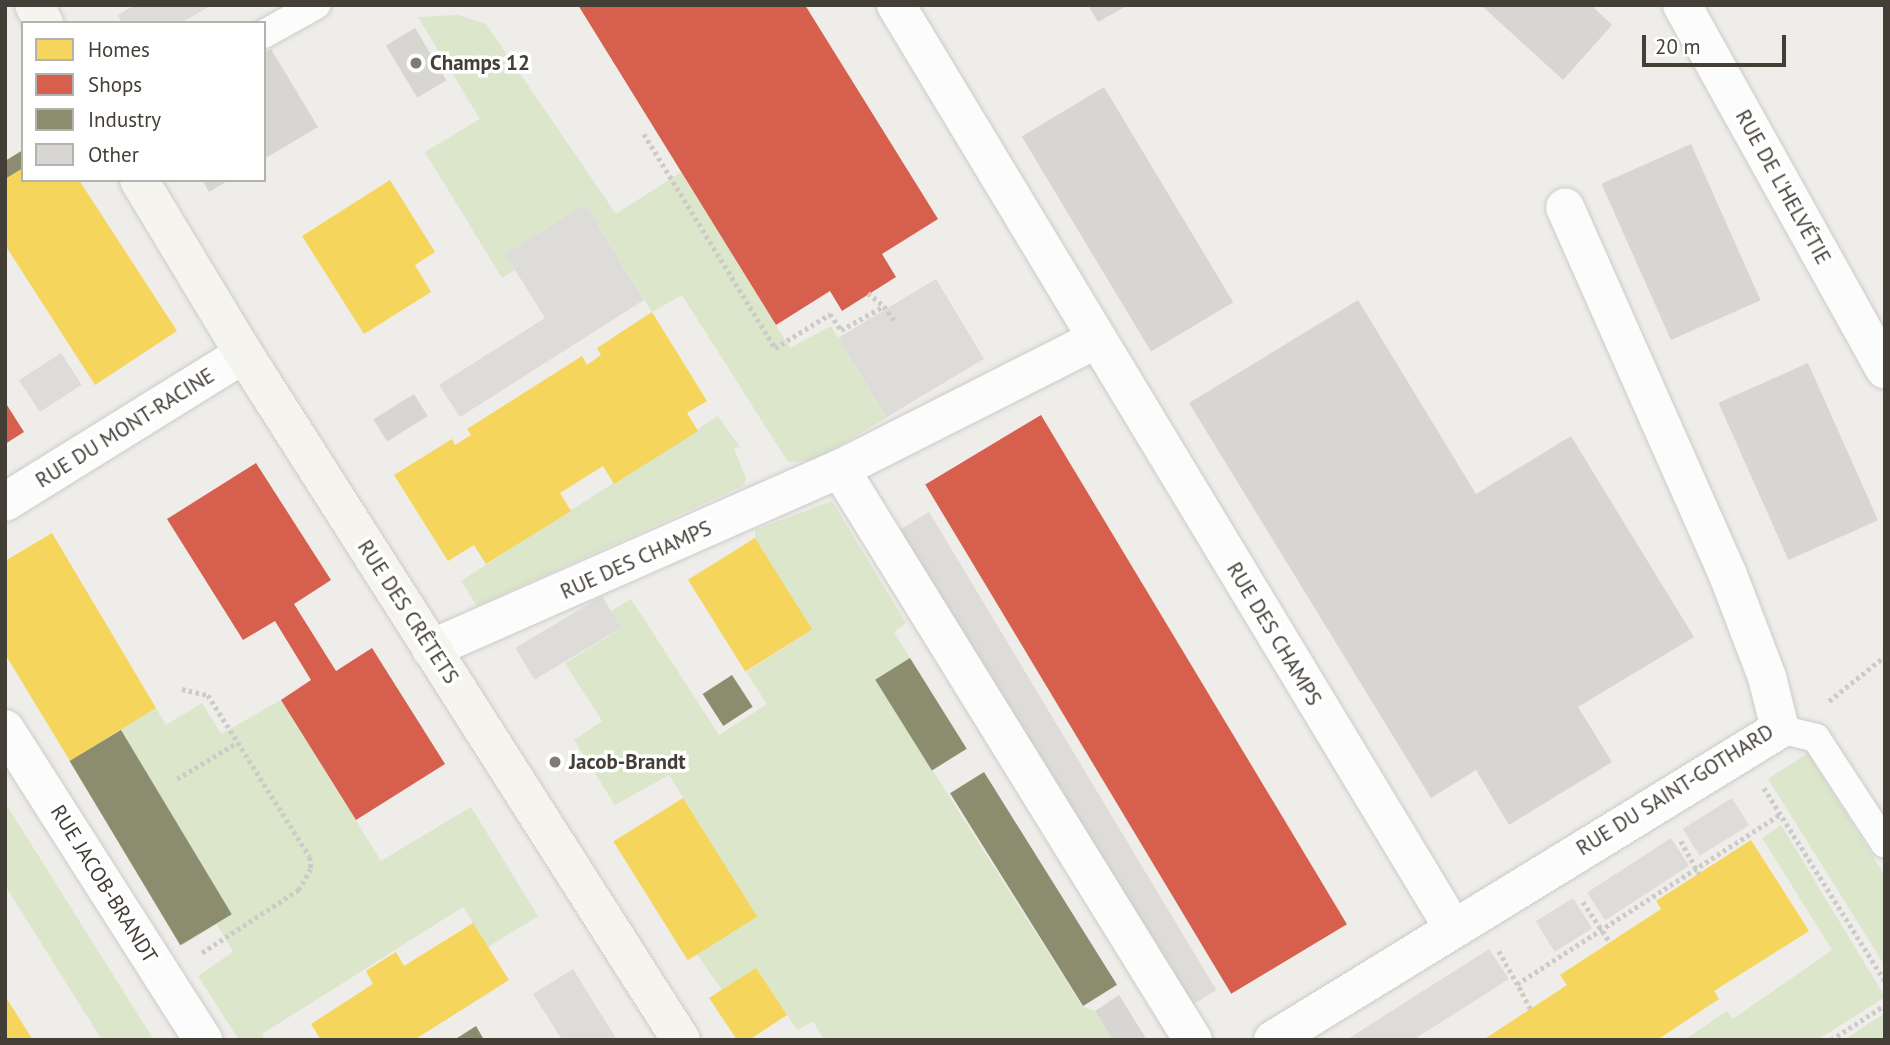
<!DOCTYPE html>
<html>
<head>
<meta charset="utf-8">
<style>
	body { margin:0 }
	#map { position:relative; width:1890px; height:1045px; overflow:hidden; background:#eeede9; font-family:"PT Sans",sans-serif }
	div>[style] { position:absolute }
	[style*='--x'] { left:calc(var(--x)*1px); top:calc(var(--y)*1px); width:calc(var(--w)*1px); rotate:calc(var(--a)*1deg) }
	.green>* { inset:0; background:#dbe6cb }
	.parking>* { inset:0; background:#dedcd9; transform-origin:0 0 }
	.homes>* { inset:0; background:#f6d55c; transform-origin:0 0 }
	.shops>* { inset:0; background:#d6604d; transform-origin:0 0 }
	.industry>* { inset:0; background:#8c8c6e; transform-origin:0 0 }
	.building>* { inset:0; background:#d8d6d2; transform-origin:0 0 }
	.path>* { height:4.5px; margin-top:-2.25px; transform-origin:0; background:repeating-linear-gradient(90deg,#cccbc7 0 3.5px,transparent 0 7px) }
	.roads { filter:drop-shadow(0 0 2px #cccbc7) drop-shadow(0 0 2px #cccbc7) }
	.service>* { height:28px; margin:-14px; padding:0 14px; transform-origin:14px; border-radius:14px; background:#fcfcfc }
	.minor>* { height:38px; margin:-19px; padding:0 19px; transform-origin:19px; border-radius:19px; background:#fcfcfc }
	.secondary>* { height:38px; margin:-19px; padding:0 19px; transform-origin:19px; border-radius:19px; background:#f5f4ef }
	.dots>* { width:19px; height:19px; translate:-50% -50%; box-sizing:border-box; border:4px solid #fff; border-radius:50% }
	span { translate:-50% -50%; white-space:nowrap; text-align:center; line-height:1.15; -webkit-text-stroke:7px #fff; paint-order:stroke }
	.poi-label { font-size:21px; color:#433e36; font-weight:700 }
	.left { translate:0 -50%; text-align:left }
	.street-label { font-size:21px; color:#433e36 }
	.frame { position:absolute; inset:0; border:7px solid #433e36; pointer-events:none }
	.legend { position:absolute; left:21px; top:21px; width:245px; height:161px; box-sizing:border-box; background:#fff; border:2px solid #b4b2af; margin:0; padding:9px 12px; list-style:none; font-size:21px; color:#433e36 }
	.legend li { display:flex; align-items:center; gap:14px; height:35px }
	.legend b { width:35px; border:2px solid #b4b2af }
	.scale { position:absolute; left:1642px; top:35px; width:144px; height:32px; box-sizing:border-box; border:4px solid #433e36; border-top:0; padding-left:9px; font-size:21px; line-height:24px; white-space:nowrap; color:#433e36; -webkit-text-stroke:5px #fff; paint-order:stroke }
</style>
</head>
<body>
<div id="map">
	<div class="green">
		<i style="clip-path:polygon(458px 15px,486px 24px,616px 214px,681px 172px,790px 348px,831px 326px,886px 418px,813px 461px,788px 462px,682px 295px,652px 312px,585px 204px,505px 254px,515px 270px,502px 278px,425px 152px,480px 119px,418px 17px)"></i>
		<i style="clip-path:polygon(718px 416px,740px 447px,734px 448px,746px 479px,743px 486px,477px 606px,461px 581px)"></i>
		<i style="clip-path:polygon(832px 501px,906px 623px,894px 632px,910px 658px,876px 681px,1082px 1006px,1095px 1011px,1113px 1040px,824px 1040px,813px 1021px,797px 1030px,756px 968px,722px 990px,696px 953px,756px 916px,669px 775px,615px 805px,574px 740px,602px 721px,565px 663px,620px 629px,611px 611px,631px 599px,719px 735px,767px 704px,746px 672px,812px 630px,755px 538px,755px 530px)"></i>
		<i style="clip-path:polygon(281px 700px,381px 861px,471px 807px,538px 916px,488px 947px,463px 907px,262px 1034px,265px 1040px,239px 1040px,198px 976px,233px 952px,217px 924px,183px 945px,70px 761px,156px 708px,166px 725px,202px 703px,221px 734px)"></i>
		<i style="clip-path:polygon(1808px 753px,1885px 876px,1885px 966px,1768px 779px)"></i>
		<i style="clip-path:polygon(5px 803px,26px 836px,154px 1040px,102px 1040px,5px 885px)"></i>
		<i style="clip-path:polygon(1781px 825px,1885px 997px,1817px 1040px,1684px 1040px,1727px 1011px,1733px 1019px,1832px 950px,1762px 838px)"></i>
		<i style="clip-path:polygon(1885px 1013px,1885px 1040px,1844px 1040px)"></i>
	</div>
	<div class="parking">
		<i style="clip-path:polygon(135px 5px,212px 5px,181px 23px,122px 23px,118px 15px)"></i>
		<i style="clip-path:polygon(585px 204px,644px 300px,460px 417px,439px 385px,545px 318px,505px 254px)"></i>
		<i style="left:936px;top:279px;width:93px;height:114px;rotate:59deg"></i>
		<i style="left:61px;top:353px;width:38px;height:50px;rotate:57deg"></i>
		<i style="left:929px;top:512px;width:558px;height:44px;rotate:59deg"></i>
		<i style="left:602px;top:596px;width:37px;height:101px;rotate:59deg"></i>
		<i style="left:1732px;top:798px;width:32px;height:58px;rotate:58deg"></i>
		<i style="left:1671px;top:838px;width:33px;height:100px;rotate:57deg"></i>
		<i style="left:1573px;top:898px;width:36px;height:44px;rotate:58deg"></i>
		<i style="clip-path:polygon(1489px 949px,1509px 979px,1413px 1040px,1346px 1040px)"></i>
		<i style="clip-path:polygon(573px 969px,617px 1040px,562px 1040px,533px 994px)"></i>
	</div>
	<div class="homes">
		<i style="clip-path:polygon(23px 168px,23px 180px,79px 180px,177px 331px,95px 385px,5px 245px,5px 179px)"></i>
		<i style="clip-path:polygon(390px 180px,435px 252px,415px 265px,431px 292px,364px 334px,302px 236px)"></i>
		<i style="clip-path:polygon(652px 312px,707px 401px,687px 413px,698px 431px,614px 484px,603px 466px,560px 493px,571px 511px,486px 564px,474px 545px,448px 561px,394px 475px,452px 439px,455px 445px,471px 435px,467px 429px,582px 356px,587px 365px,601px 355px,597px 348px)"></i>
		<i style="clip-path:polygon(52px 533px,156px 708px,70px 761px,5px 654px,5px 561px)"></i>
		<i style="left:755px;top:538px;width:108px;height:79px;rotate:58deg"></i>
		<i style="left:683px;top:798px;width:140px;height:82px;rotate:58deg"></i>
		<i style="clip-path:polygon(1751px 840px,1809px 931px,1714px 991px,1719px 999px,1657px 1040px,1483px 1040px,1567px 985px,1560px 975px,1661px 909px,1656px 901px)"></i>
		<i style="clip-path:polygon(473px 923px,509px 980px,414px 1040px,321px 1040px,311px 1024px,373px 984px,366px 971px,396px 952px,404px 966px)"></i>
		<i style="clip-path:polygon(756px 968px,787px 1015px,749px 1040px,737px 1040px,709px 998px)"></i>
		<i style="clip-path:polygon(5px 996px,33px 1040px,5px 1040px)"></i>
	</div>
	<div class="shops">
		<i style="clip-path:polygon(578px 5px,805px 5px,938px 219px,882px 254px,896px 277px,842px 311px,830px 291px,776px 325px)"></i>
		<i style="clip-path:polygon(5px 402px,24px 432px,5px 444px)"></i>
		<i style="left:1041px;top:415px;width:594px;height:135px;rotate:59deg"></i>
		<i style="clip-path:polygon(256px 463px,331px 580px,294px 604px,336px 671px,372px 648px,445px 764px,356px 820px,281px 700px,311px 680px,275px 621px,243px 640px,167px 519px)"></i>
	</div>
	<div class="industry">
		<i style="clip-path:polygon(23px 150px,23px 168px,5px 179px,5px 161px)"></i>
		<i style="left:910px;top:658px;width:107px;height:41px;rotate:58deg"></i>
		<i style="left:732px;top:675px;width:38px;height:35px;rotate:57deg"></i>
		<i style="left:121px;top:730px;width:215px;height:60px;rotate:59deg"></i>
		<i style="left:984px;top:772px;width:251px;height:40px;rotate:58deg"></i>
		<i style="clip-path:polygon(476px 1026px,484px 1040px,454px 1040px)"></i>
	</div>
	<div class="building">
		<i style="clip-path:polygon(1088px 5px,1128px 5px,1098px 22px)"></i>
		<i style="clip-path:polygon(1481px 5px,1591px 5px,1612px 25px,1563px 80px)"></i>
		<i style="left:415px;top:28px;width:61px;height:34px;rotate:59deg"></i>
		<i style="clip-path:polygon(271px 49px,318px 127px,264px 159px,264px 53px)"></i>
		<i style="left:1104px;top:87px;width:251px;height:96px;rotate:59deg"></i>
		<i style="left:1691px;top:144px;width:171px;height:98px;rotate:66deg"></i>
		<i style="clip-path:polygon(202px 180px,229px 180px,209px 192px)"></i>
		<i style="clip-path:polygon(1358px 300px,1476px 494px,1571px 436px,1694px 637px,1578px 707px,1612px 762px,1509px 825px,1476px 770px,1431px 798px,1189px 403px)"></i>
		<i style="left:1808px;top:363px;width:172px;height:98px;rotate:66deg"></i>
		<i style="left:414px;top:394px;width:26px;height:48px;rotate:58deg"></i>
		<i style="clip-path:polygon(1119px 995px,1147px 1040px,1113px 1040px,1095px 1011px)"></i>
	</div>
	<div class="path">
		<i style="--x:644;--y:134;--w:251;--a:58.5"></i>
		<i style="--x:775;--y:348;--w:65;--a:-31.7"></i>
		<i style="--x:830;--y:314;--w:19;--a:55"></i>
		<i style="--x:841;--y:330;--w:49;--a:-29.2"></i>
		<i style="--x:884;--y:306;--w:19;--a:54"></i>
		<i style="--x:868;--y:293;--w:21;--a:39"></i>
		<i style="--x:182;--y:689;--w:27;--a:13"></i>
		<i style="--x:208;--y:695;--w:191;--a:57.8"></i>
		<i style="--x:310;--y:857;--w:12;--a:85"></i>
		<i style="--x:311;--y:869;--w:24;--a:120"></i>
		<i style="--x:299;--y:890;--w:117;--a:146.9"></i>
		<i style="--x:1829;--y:701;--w:72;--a:-38.8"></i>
		<i style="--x:177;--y:779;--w:71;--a:-31.2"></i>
		<i style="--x:1764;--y:788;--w:228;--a:57.9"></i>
		<i style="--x:1681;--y:841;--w:37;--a:61"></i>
		<i style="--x:1583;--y:902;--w:48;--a:56"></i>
		<i style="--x:1499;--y:951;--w:38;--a:61"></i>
		<i style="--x:1530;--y:1009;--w:28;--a:-117"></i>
		<i style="--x:1517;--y:984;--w:314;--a:-32.8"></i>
		<i style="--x:1831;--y:1040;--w:64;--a:-32.9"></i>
	</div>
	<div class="roads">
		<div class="service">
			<i style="--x:264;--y:34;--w:60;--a:-29.1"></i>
			<i style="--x:1780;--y:729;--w:37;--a:14"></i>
			<i style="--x:1816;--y:738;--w:126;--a:56.9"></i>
		</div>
		<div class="minor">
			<i style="--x:896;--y:5;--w:1078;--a:58.89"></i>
			<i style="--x:1682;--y:5;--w:417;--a:60.9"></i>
			<i style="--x:1095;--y:340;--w:286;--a:153.2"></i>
			<i style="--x:840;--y:469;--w:671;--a:58.28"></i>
			<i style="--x:5;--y:502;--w:281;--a:-31.8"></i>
			<i style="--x:431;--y:649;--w:447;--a:-23.8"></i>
			<i style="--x:5;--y:729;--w:369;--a:57.5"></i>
			<i style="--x:1273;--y:1040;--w:595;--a:-31.53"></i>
			<i style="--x:1780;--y:729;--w:54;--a:-104"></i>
			<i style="--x:1767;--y:677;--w:109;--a:-110.9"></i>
			<i style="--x:1728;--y:575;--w:402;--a:-113.9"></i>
		</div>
		<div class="secondary">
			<i style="--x:34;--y:5;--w:21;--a:61"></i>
			<i style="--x:139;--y:180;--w:203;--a:58.9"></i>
			<i style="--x:244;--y:354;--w:813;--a:57.5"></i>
		</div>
	</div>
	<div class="dots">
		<i style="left:416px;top:63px;background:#7f7b75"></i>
		<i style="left:555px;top:762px;background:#7f7b75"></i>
	</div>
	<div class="poi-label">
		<span class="left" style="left:430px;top:63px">Champs 12</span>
		<span class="left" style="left:569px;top:762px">Jacob-Brandt</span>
	</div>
	<div class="street-label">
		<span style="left:1783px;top:187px;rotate:61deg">RUE DE L'HELVÉTIE</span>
		<span style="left:125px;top:428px;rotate:-32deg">RUE DU MONT-RACINE</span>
		<span style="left:636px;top:560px;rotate:-24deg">RUE DES CHAMPS</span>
		<span style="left:408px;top:612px;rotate:57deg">RUE DES CRÊTETS</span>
		<span style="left:1274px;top:634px;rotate:59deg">RUE DES CHAMPS</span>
		<span style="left:1675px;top:790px;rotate:-32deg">RUE DU SAINT-GOTHARD</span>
		<span style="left:104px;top:884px;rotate:58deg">RUE JACOB-BRANDT</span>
	</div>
	<div class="frame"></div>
	<ul class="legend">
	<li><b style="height:19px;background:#f6d55c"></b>Homes</li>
	<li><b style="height:19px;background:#d6604d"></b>Shops</li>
	<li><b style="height:19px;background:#8c8c6e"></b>Industry</li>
	<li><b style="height:19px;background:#d8d6d2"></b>Other</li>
	</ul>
	<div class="scale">20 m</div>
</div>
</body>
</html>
